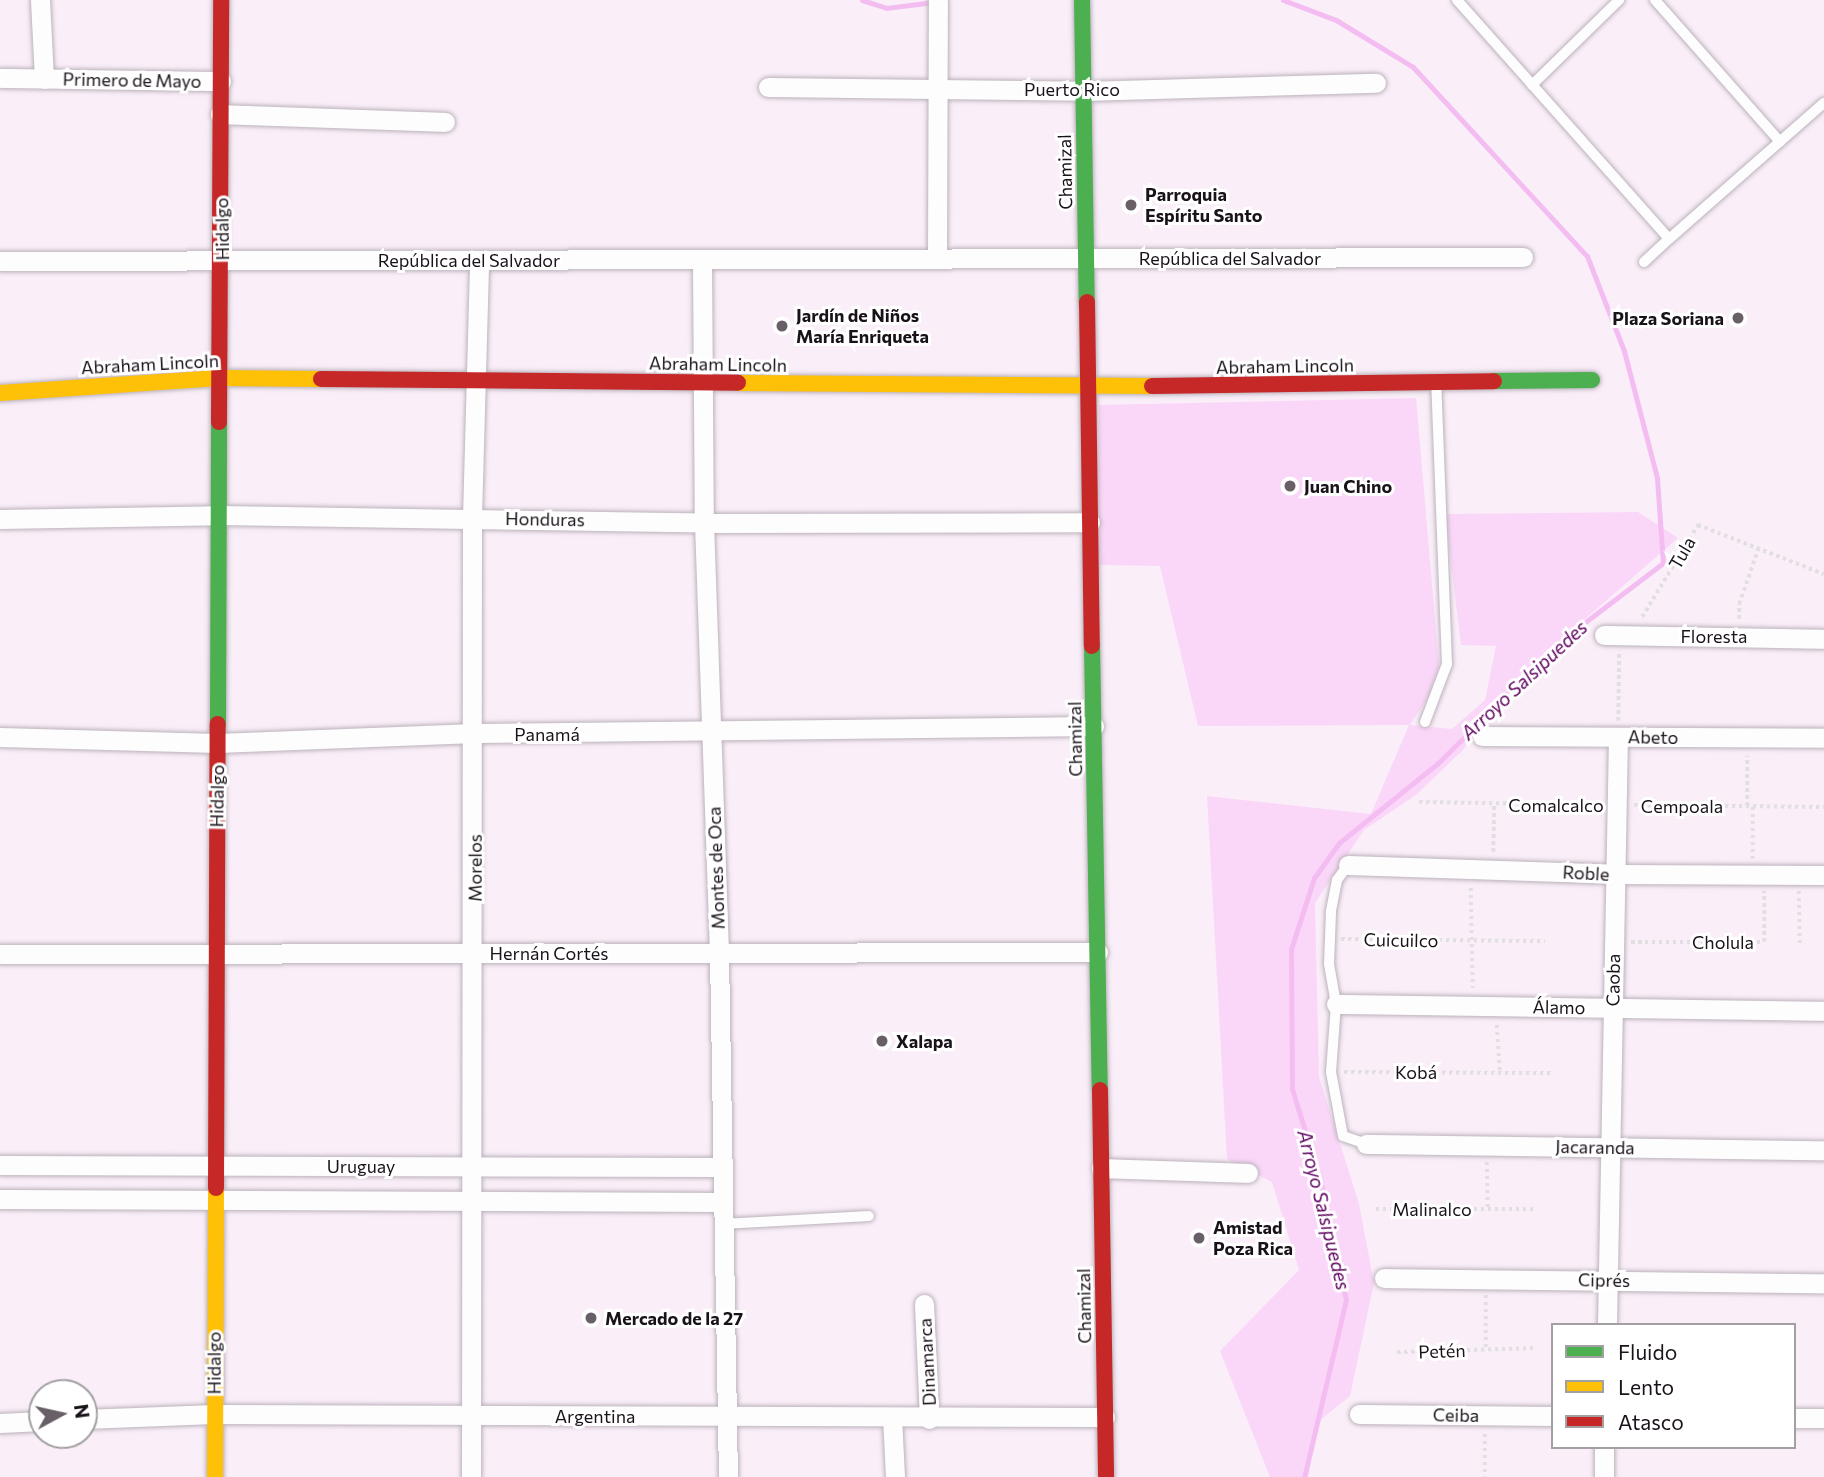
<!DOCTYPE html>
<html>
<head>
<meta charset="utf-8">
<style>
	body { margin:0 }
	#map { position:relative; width:1824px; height:1477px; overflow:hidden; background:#faeff9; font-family:Commissioner,sans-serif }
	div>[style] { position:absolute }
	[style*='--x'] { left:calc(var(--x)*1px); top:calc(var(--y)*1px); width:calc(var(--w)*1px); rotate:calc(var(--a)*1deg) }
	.green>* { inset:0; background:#fad7f8 }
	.stream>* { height:5px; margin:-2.5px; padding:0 2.5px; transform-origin:2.5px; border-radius:2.5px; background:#f4bdf1 }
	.path>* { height:3.5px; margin-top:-1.75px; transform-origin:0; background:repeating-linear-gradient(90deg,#e2dfe2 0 3.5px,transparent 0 7px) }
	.roads { filter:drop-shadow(0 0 2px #bbb2bb) drop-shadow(0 0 2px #bbb2bb) }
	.lane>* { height:10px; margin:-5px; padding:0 5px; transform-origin:5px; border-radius:5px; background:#fefdfe }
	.street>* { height:19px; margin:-9.5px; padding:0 9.5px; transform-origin:9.5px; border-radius:9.5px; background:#fefdfe }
	.fast>* { height:16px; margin:-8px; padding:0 8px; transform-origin:8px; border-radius:8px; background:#4caf50 }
	.slow>* { height:16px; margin:-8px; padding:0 8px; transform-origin:8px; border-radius:8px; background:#ffc107 }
	.jam>* { height:16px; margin:-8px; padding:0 8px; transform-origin:8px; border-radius:8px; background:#c62828 }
	.dots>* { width:19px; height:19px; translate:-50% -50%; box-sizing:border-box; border:4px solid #fff; border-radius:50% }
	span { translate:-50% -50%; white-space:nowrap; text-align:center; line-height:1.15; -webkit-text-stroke:6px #fff; paint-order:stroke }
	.street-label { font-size:18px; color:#191219 }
	.poi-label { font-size:18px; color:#191219; font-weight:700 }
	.left { translate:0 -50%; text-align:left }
	.right { translate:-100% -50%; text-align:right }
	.water-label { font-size:19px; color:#5e025f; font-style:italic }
	.legend { position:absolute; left:1551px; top:1323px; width:245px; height:126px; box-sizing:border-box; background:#fff; border:2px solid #a3a0a3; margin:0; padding:9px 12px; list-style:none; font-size:21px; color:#191219 }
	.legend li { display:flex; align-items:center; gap:14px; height:35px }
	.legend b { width:35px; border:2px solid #a3a0a3 }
	.north { position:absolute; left:28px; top:1379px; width:70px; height:70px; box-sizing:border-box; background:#fff; border:2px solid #a3a0a3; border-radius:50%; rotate:82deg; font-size:19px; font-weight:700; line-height:28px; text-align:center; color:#191219 }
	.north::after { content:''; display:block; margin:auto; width:24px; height:32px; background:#685f67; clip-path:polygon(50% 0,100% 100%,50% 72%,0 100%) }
</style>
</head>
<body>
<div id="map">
	<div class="green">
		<i style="clip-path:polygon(1416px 398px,1439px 666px,1428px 698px,1410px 725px,1452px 729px,1485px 700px,1496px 646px,1461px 645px,1445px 514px,1638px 512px,1678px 538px,1522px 674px,1462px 751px,1416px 795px,1364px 830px,1315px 903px,1319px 1077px,1359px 1204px,1374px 1283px,1350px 1396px,1318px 1422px,1308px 1477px,1270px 1477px,1220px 1351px,1299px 1270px,1272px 1182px,1227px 1159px,1207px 796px,1371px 814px,1409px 725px,1198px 726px,1160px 566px,1098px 565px,1099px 405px)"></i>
	</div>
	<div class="stream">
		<i style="--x:862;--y:0;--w:25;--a:18"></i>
		<i style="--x:886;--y:8;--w:48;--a:-7.1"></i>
		<i style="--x:1283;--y:0;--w:57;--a:20.7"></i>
		<i style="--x:1336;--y:20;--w:90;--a:31.4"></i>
		<i style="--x:1413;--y:67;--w:257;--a:47.4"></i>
		<i style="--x:1587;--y:256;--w:102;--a:68.7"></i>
		<i style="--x:1624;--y:351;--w:131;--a:75.4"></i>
		<i style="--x:1657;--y:478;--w:85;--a:86"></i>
		<i style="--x:1663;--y:563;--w:126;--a:142.8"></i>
		<i style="--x:1563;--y:639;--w:176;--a:135.2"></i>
		<i style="--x:1438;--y:763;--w:127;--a:141.1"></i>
		<i style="--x:1339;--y:843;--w:43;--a:125.5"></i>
		<i style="--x:1314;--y:878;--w:75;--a:107.9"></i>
		<i style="--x:1291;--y:949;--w:140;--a:89.6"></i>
		<i style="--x:1292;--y:1089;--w:94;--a:72.7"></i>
		<i style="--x:1320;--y:1179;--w:124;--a:77.9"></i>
		<i style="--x:1346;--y:1300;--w:182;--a:103.3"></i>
	</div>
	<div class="path">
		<i style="--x:1642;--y:617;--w:108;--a:-58.7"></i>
		<i style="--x:1698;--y:525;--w:135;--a:21.3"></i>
		<i style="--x:1739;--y:619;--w:15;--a:-90"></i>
		<i style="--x:1739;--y:604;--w:58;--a:-70.9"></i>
		<i style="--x:1618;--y:721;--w:70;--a:-89.2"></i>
		<i style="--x:1419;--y:802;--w:179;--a:1"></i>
		<i style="--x:1634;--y:805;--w:190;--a:0.6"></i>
		<i style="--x:1747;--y:806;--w:50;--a:-90"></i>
		<i style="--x:1753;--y:807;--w:52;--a:90"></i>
		<i style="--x:1493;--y:852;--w:47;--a:-88.8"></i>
		<i style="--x:1471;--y:888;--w:100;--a:88.9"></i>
		<i style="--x:1799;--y:891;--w:54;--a:88.9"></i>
		<i style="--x:1341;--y:939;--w:204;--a:0.6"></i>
		<i style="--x:1631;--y:942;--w:133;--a:0"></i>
		<i style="--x:1764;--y:942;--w:51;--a:-90"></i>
		<i style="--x:1497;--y:1025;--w:47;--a:86.3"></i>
		<i style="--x:1344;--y:1072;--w:208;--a:0.3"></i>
		<i style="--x:1487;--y:1162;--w:47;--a:88.8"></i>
		<i style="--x:1376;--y:1209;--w:161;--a:0"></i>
		<i style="--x:1486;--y:1295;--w:54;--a:90"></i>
		<i style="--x:1397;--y:1352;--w:136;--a:-1.7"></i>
		<i style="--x:1485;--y:1434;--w:43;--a:90"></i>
	</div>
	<div class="roads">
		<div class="lane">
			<i style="--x:1457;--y:0;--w:319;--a:48.4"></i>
			<i style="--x:1669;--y:239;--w:206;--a:-41.3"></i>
			<i style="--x:1655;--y:0;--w:189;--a:48.6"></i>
			<i style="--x:1532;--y:85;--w:122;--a:-44.3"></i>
			<i style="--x:1644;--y:262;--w:34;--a:-43"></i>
			<i style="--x:1425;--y:722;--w:62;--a:-69.2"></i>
			<i style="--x:1447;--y:664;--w:280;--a:-92.2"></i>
			<i style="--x:1348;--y:865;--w:19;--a:126"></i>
			<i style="--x:1337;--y:880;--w:33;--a:101"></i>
			<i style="--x:1331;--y:912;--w:52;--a:92.2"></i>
			<i style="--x:1329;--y:964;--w:41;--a:80.1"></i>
			<i style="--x:1336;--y:1004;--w:68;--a:94.2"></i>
			<i style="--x:1331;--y:1072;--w:65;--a:79.4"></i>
			<i style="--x:1343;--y:1136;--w:24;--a:19"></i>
			<i style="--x:723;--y:1224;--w:146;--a:-3.1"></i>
		</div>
		<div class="street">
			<i style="--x:40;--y:0;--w:79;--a:87.1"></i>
			<i style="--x:0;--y:78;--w:221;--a:0.8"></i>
			<i style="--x:768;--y:87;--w:315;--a:0.7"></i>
			<i style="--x:1083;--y:91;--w:293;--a:-1.6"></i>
			<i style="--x:220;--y:114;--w:225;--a:2"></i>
			<i style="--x:937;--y:258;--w:258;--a:-89.8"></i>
			<i style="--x:702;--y:260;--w:263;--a:89.6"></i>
			<i style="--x:704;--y:523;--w:430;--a:88"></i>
			<i style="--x:719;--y:953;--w:524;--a:89.02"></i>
			<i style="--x:0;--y:261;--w:1523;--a:-0.15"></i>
			<i style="--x:0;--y:519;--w:219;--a:-1"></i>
			<i style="--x:219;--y:515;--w:485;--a:0.9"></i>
			<i style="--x:704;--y:523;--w:386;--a:-0.1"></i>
			<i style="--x:1604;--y:635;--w:220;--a:1"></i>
			<i style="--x:1482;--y:736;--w:342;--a:0.3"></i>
			<i style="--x:0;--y:737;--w:217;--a:1.6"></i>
			<i style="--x:217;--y:743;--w:258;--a:-2.2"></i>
			<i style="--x:475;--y:733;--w:619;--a:-0.65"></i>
			<i style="--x:1348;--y:865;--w:267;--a:1.9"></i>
			<i style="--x:1615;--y:874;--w:209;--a:0.3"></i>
			<i style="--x:0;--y:954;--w:1098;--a:-0.1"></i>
			<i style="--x:1336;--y:1004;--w:488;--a:0.8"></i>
			<i style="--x:1366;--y:1144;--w:458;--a:0.8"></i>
			<i style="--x:0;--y:1165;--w:721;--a:0.16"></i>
			<i style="--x:1101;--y:1168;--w:147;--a:1.9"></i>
			<i style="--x:0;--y:1199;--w:721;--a:0.24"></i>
			<i style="--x:1384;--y:1278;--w:440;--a:0.7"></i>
			<i style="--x:924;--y:1304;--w:115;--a:87.5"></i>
			<i style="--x:1607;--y:1325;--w:588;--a:-88.93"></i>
			<i style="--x:1359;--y:1414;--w:194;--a:0.6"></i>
			<i style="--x:892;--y:1417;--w:60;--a:87.1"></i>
			<i style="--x:1794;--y:1418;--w:30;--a:0"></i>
			<i style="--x:84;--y:1419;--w:130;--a:-2.2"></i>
			<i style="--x:214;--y:1414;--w:891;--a:0.19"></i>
			<i style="--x:0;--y:1423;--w:42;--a:-2.7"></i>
			<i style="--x:471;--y:1477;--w:960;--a:-89.94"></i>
			<i style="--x:472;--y:517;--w:257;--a:-88.4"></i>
			<i style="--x:1604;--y:1477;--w:30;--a:-90"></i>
		</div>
		<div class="fast">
			<i style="--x:1082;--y:0;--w:302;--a:89.1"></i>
			<i style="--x:1494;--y:381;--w:98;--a:-0.6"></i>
			<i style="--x:1092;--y:646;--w:444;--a:89"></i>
			<i style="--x:218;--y:724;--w:302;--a:-89.8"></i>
		</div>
		<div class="slow">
			<i style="--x:738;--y:383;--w:414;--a:0.4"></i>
			<i style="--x:0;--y:393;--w:223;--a:-3.9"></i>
			<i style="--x:222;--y:378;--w:99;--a:0.6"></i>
			<i style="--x:215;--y:1477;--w:289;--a:-89.8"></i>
		</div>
		<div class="jam">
			<i style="--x:1087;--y:302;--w:344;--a:89.2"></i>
			<i style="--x:321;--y:379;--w:417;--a:0.5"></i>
			<i style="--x:1152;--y:386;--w:342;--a:-0.8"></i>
			<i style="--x:219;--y:422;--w:422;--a:-89.7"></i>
			<i style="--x:1100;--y:1090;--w:387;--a:89.1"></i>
			<i style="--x:216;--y:1188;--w:464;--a:-89.8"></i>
		</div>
	</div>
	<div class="dots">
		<i style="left:1131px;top:205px;background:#685f67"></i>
		<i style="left:1738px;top:318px;background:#685f67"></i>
		<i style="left:782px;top:326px;background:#685f67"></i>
		<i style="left:1290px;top:486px;background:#685f67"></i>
		<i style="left:882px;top:1041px;background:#685f67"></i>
		<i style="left:1199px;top:1238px;background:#685f67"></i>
		<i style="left:591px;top:1318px;background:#685f67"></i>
	</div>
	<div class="street-label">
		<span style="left:132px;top:80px;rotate:1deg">Primero de Mayo</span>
		<span style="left:1072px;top:89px">Puerto Rico</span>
		<span style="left:1065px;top:172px;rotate:-91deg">Chamizal</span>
		<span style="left:222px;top:229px;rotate:-91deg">Hidalgo</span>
		<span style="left:1230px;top:258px">República del Salvador</span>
		<span style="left:469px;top:260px">República del Salvador</span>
		<span style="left:150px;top:364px;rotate:-3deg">Abraham Lincoln</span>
		<span style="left:718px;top:364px;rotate:1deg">Abraham Lincoln</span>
		<span style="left:1285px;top:366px;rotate:-1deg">Abraham Lincoln</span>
		<span style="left:545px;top:519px;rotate:1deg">Honduras</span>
		<span style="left:1682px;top:553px;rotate:-60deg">Tula</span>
		<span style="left:1714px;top:636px">Floresta</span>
		<span style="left:547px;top:734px">Panamá</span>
		<span style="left:1653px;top:737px;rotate:1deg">Abeto</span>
		<span style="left:1075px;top:739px;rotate:-91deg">Chamizal</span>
		<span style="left:217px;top:796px;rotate:-89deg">Hidalgo</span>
		<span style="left:1556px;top:805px">Comalcalco</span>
		<span style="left:1682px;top:806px">Cempoala</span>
		<span style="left:475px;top:868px;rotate:-90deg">Morelos</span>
		<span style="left:716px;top:868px;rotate:-92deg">Montes de Oca</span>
		<span style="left:1586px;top:873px;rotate:3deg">Roble</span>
		<span style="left:1401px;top:940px;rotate:1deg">Cuicuilco</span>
		<span style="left:1723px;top:942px">Cholula</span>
		<span style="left:549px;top:953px">Hernán Cortés</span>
		<span style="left:1613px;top:980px;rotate:-89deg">Caoba</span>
		<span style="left:1559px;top:1007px;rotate:1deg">Álamo</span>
		<span style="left:1416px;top:1072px">Kobá</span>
		<span style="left:1595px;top:1147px;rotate:1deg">Jacaranda</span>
		<span style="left:361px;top:1166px">Uruguay</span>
		<span style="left:1432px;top:1209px">Malinalco</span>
		<span style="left:1604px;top:1280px;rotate:1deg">Ciprés</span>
		<span style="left:1084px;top:1306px;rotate:-91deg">Chamizal</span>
		<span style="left:1442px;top:1351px;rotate:-2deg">Petén</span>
		<span style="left:927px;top:1362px;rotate:-93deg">Dinamarca</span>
		<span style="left:214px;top:1363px;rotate:-90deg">Hidalgo</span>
		<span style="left:1456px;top:1415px;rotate:1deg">Ceiba</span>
		<span style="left:595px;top:1416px">Argentina</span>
	</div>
	<div class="poi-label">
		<span class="left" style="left:1145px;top:205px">Parroquia<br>Espíritu Santo</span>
		<span class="left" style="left:796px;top:326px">Jardín de Niños<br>María Enriqueta</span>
		<span class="right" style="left:1724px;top:318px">Plaza Soriana</span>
		<span class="left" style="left:1304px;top:486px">Juan Chino</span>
		<span class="left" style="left:896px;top:1041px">Xalapa</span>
		<span class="left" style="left:1213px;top:1238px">Amistad<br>Poza Rica</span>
		<span class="left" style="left:605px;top:1318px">Mercado de la 27</span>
	</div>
	<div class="water-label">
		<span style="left:1524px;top:680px;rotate:-43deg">Arroyo Salsipuedes</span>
		<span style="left:1324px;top:1210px;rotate:76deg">Arroyo Salsipuedes</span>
	</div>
	<ul class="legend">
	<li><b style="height:9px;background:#4caf50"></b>Fluido</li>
	<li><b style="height:9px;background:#ffc107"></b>Lento</li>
	<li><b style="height:9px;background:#c62828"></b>Atasco</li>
	</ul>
	<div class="north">N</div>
</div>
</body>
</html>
